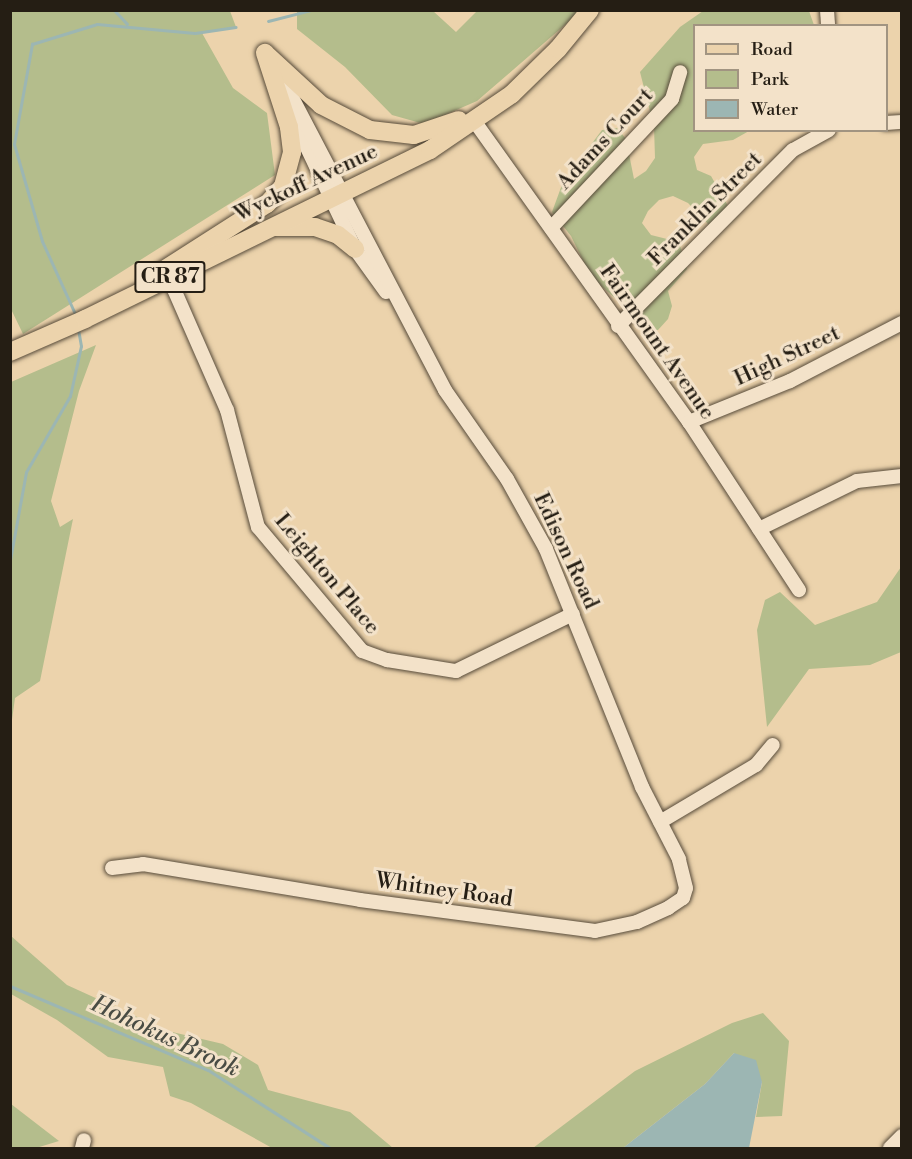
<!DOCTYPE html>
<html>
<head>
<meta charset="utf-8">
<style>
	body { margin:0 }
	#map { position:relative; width:912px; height:1159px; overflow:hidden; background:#ecd3ac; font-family:"Libre Bodoni",serif }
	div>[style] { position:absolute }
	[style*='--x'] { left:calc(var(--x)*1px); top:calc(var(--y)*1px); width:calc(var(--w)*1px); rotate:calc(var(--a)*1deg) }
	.green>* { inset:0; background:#b4bd8c }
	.water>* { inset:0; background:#9cb6b3 }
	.stream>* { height:3px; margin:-1.5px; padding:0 1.5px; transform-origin:1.5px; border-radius:1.5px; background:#9cb6b3 }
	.roads { filter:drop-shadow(0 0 2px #574b3a) drop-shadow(0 0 2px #574b3a) }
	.minor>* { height:14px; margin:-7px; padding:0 7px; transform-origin:7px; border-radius:7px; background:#f3e2c9 }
	.major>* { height:18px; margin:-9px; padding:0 9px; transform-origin:9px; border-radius:9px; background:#ecd3ac }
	span { translate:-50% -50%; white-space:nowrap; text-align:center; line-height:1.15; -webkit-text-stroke:6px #f3e2c9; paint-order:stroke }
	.shield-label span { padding:2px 4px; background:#f3e2c9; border:2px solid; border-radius:4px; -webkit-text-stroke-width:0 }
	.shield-label { font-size:21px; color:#251e14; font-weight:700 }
	.street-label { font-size:22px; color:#251e14 }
	.water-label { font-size:24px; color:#494c44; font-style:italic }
	.frame { position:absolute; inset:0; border:12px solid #251e14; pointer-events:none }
	.legend { position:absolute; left:693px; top:24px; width:195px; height:108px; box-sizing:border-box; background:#f3e2c9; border:2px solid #a19481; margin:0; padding:8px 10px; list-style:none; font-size:18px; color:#251e14 }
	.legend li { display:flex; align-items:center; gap:12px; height:30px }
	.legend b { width:30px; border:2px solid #a19481 }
</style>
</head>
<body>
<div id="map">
	<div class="green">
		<i style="clip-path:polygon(10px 11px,230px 11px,236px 27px,202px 33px,233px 88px,267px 113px,275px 175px,23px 334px,10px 307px)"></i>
		<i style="clip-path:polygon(297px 11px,433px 11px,456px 32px,477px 11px,581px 11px,477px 101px,424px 124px,392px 115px,345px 67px,297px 29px)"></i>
		<i style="clip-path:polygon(703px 11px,809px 11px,814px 25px,694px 26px,694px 130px,749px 131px,733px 140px,703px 144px,694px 157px,697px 170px,711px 176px,732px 213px,724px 226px,709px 225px,688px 203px,673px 196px,659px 200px,648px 211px,642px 223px,651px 235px,679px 242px,687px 269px,668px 291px,672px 306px,668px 319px,658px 330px,643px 331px,625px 307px,591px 277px,571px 236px,552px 212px,563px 182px,602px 130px,617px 128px,626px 139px,634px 179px,646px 171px,655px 158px,654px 127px,640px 72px,680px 27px)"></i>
		<i style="clip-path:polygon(96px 345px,79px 391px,51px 501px,60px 527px,73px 519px,40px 681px,15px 698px,11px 727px,11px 382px)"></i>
		<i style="clip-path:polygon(901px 567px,901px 652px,870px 665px,809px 669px,767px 727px,757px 630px,765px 600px,780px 592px,815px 625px,877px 602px)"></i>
		<i style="clip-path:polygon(11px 936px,67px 985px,168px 1031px,223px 1044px,258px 1065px,268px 1090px,350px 1112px,393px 1148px,272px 1148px,191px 1103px,170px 1096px,163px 1067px,108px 1057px,57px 1020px,11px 994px)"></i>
		<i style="clip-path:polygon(763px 1013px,789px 1041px,782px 1116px,756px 1117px,762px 1082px,734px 1053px,705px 1084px,623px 1148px,533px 1148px,635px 1071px,732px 1023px)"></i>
		<i style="clip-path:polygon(11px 1104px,59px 1141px,36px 1148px,11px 1148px)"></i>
	</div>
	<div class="water">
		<i style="clip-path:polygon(734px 1053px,756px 1060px,762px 1082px,749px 1148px,623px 1148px,705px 1084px)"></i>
	</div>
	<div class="stream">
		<i style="--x:114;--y:10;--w:19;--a:47"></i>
		<i style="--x:268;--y:21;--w:44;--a:-14.3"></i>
		<i style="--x:76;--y:316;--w:82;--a:-114.4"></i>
		<i style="--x:42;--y:241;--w:101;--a:-106.1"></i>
		<i style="--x:14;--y:144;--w:102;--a:-79.8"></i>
		<i style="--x:32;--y:44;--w:68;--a:-17.1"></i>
		<i style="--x:97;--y:24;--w:98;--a:5.2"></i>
		<i style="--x:195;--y:33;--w:41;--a:-8.3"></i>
		<i style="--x:10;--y:560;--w:89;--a:-79.7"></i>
		<i style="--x:26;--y:472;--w:88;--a:-59.9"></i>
		<i style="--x:70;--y:396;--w:51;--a:-77.6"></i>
		<i style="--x:81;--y:346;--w:17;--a:-100"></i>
		<i style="--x:10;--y:986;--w:215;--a:23"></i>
		<i style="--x:208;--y:1070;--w:145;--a:32.6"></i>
	</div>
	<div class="roads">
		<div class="minor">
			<i style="--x:827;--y:10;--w:16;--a:86"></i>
			<i style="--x:291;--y:114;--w:149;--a:64.6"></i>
			<i style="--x:355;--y:249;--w:53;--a:54.2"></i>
			<i style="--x:475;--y:122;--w:369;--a:54.5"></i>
			<i style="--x:689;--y:422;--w:201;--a:56.8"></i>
			<i style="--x:886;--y:123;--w:16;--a:-4"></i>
			<i style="--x:551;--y:228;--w:177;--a:-46.8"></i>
			<i style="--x:672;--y:99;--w:28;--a:-73"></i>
			<i style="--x:169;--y:278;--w:144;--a:66.3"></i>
			<i style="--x:227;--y:410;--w:121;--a:75.2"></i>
			<i style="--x:258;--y:527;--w:162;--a:50"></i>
			<i style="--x:362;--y:651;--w:27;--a:20"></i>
			<i style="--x:387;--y:660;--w:70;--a:9.1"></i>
			<i style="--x:456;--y:671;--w:130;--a:-26"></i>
			<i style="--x:618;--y:326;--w:248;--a:-45.2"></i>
			<i style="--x:793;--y:150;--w:41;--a:-29.1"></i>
			<i style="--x:689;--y:422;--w:109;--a:-22.1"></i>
			<i style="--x:790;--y:381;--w:126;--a:-27.4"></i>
			<i style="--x:759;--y:529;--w:109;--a:-26.1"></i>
			<i style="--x:857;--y:481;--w:45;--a:-6.3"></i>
			<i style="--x:660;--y:822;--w:112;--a:-30.7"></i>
			<i style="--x:756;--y:765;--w:26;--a:-50"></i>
			<i style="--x:112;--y:868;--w:31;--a:-7"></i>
			<i style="--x:143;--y:864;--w:220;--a:9.4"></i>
			<i style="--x:360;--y:900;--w:237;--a:7.5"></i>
			<i style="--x:595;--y:931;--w:43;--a:-12.1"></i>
			<i style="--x:637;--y:922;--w:34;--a:-24"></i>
			<i style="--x:668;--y:908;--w:18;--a:-34"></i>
			<i style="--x:683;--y:898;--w:10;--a:-73"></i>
			<i style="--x:686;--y:888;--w:30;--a:-104"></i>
			<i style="--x:679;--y:859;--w:81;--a:-117.2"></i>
			<i style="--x:642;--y:787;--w:257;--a:-112"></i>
			<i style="--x:546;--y:549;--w:80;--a:-119.1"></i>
			<i style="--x:507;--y:479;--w:108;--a:-124.9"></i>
			<i style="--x:445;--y:390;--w:356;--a:-117.6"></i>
			<i style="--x:82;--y:1148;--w:8;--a:-76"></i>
			<i style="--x:890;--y:1148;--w:17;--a:-45"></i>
		</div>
		<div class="major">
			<i style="--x:266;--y:54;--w:75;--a:42.8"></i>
			<i style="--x:321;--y:105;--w:55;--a:27"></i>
			<i style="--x:370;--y:130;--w:44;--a:6.5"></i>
			<i style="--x:414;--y:135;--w:47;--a:-18.4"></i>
			<i style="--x:275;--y:227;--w:40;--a:0"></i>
			<i style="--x:315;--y:227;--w:24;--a:19"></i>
			<i style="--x:338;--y:235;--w:22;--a:39"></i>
			<i style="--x:148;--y:280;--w:141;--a:-32.6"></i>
			<i style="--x:267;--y:204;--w:24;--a:-48"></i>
			<i style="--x:283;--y:186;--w:35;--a:-75"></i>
			<i style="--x:292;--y:152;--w:25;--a:-97"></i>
			<i style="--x:289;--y:127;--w:78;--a:-108"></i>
			<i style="--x:10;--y:352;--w:82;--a:-23.7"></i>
			<i style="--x:85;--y:319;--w:384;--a:-26.1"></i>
			<i style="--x:430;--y:150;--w:99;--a:-34.3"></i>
			<i style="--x:512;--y:94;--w:64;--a:-44.4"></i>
			<i style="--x:558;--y:49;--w:50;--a:-50.6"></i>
		</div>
	</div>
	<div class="shield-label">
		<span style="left:170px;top:277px">CR 87</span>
	</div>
	<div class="street-label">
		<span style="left:605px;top:139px;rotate:-47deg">Adams Court</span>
		<span style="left:306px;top:183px;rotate:-25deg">Wyckoff Avenue</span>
		<span style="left:705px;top:209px;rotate:-45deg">Franklin Street</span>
		<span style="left:657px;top:342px;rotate:55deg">Fairmount Avenue</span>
		<span style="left:787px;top:356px;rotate:-25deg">High Street</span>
		<span style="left:566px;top:551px;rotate:65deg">Edison Road</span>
		<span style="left:327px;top:574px;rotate:50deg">Leighton Place</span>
		<span style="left:444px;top:890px;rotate:8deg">Whitney Road</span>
	</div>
	<div class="water-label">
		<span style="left:165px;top:1037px;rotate:25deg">Hohokus Brook</span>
	</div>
	<div class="frame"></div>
	<ul class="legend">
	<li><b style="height:8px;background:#ecd3ac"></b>Road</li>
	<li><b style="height:16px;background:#b4bd8c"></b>Park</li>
	<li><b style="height:16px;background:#9cb6b3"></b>Water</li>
	</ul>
</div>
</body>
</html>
